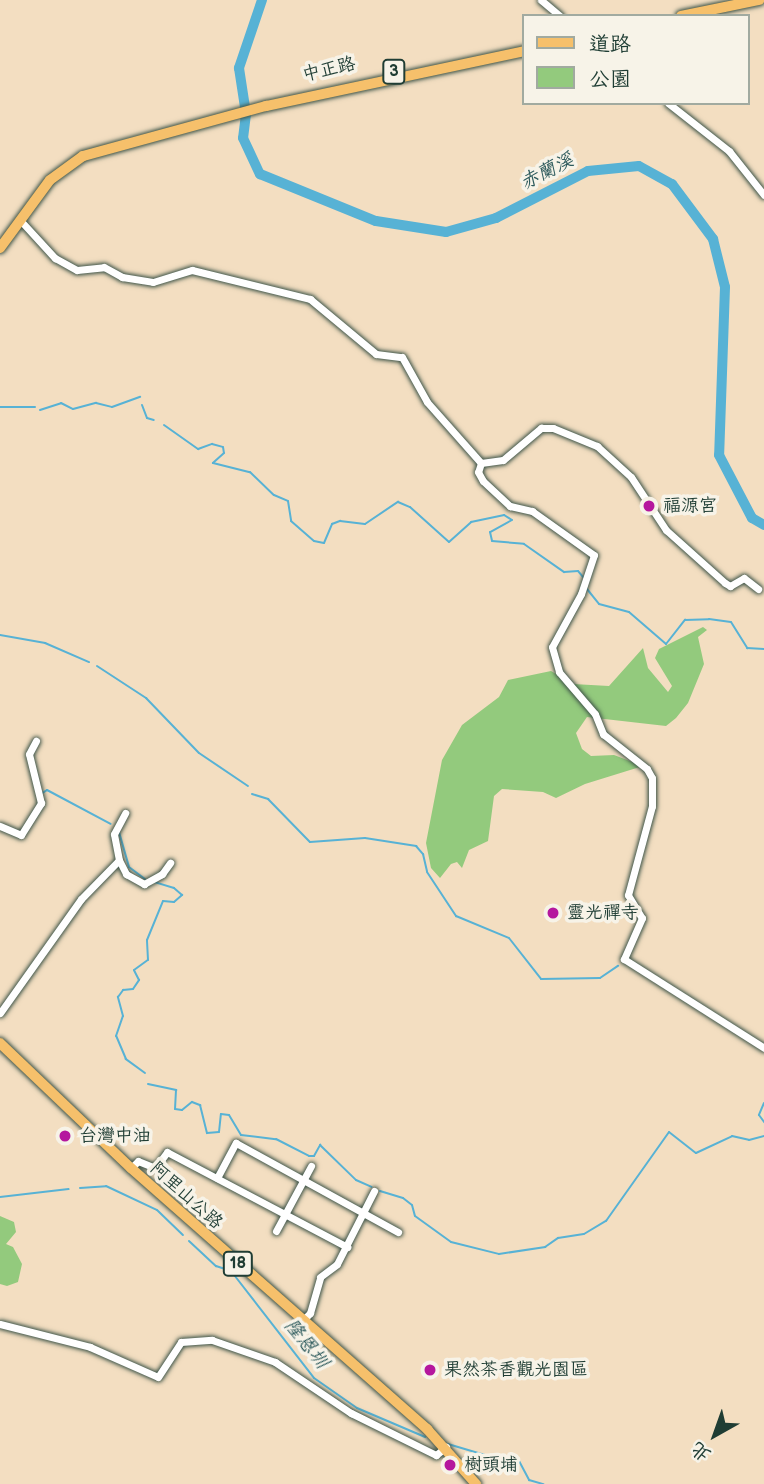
<!DOCTYPE html>
<html>
<head>
<meta charset="utf-8">
<style>
	body { margin:0 }
	#map { position:relative; width:764px; height:1484px; overflow:hidden; background:#f3dec1; font-family:"Balsamiq Sans","LXGW WenKai TC",sans-serif }
	div>[style] { position:absolute }
	[style*='--x'] { left:calc(var(--x)*1px); top:calc(var(--y)*1px); width:calc(var(--w)*1px); rotate:calc(var(--a)*1deg) }
	.green>* { inset:0; background:#93ca7d }
	.stream>* { height:2px; margin:-1px; padding:0 1px; transform-origin:1px; border-radius:1px; background:#57b2d5 }
	.river>* { height:10px; margin:-5px; padding:0 5px; transform-origin:5px; border-radius:5px; background:#57b2d5 }
	.roads { filter:drop-shadow(0 0 2px #3f5549) drop-shadow(0 0 2px #3f5549) }
	.minor>* { height:7px; margin:-3.5px; padding:0 3.5px; transform-origin:3.5px; border-radius:3.5px; background:#fff }
	.major>* { height:10px; margin:-5px; padding:0 5px; transform-origin:5px; border-radius:5px; background:#f6c06b }
	.dots>* { width:19px; height:19px; translate:-50% -50%; box-sizing:border-box; border:4px solid #f7f3e8; border-radius:50% }
	span { translate:-50% -50%; white-space:nowrap; text-align:center; line-height:1.15; -webkit-text-stroke:7px #f7f3e8; paint-order:stroke }
	.shield-label span { padding:2px 5px; background:#f7f3e8; border:2px solid; border-radius:5px; -webkit-text-stroke-width:0 }
	.shield-label { font-size:16px; color:#1f3d34; font-weight:700 }
	.street-label { font-size:18px; color:#1f3d34 }
	.poi-label { font-size:18px; color:#1f3d34 }
	.left { translate:0 -50%; text-align:left }
	.water-label { font-size:19px; color:#2d5a5c; font-style:italic }
	.legend { position:absolute; left:522px; top:14px; width:228px; height:91px; box-sizing:border-box; background:#f7f3e8; border:2px solid #a1aaa0; margin:0; padding:9px 12px; list-style:none; font-size:21px; color:#1f3d34 }
	.legend li { display:flex; align-items:center; gap:14px; height:35px }
	.legend b { width:35px; border:2px solid #a1aaa0 }
	.north { position:absolute; left:680px; top:1400px; width:70px; height:70px; -webkit-text-stroke:5px #f7f3e8; paint-order:stroke; rotate:220deg; font-size:19px; font-weight:700; line-height:28px; text-align:center; color:#1f3d34 }
	.north::after { content:''; display:block; margin:auto; width:24px; height:32px; background:#1f3d34; clip-path:polygon(50% 0,100% 100%,50% 72%,0 100%) }
</style>
</head>
<body>
<div id="map">
	<div class="green">
		<i style="clip-path:polygon(703px 627px,707px 630px,698px 637px,704px 664px,688px 703px,676px 718px,666px 726px,587px 717px,576px 733px,582px 749px,591px 756px,614px 755px,643px 766px,585px 784px,556px 798px,543px 792px,502px 789px,494px 796px,488px 841px,469px 850px,462px 868px,457px 862px,451px 864px,440px 878px,431px 868px,426px 843px,442px 760px,462px 725px,499px 697px,508px 680px,551px 671px,573px 684px,609px 686px,643px 648px,648px 668px,668px 692px,672px 686px,655px 658px,659px 649px)"></i>
		<i style="clip-path:polygon(0 1216px,14px 1222px,16px 1232px,6px 1244px,13px 1247px,22px 1264px,18px 1282px,7px 1286px,0 1284px)"></i>
	</div>
	<div class="stream">
		<i style="--x:142;--y:405;--w:14;--a:69"></i>
		<i style="--x:147;--y:418;--w:7;--a:16"></i>
		<i style="--x:0;--y:407;--w:35;--a:0"></i>
		<i style="--x:40;--y:410;--w:22;--a:-18"></i>
		<i style="--x:61;--y:403;--w:13;--a:27"></i>
		<i style="--x:73;--y:409;--w:24;--a:-15"></i>
		<i style="--x:96;--y:403;--w:16;--a:14"></i>
		<i style="--x:112;--y:407;--w:30;--a:-20"></i>
		<i style="--x:164;--y:425;--w:42;--a:35.2"></i>
		<i style="--x:198;--y:449;--w:15;--a:-20"></i>
		<i style="--x:212;--y:444;--w:11;--a:15"></i>
		<i style="--x:223;--y:447;--w:6;--a:81"></i>
		<i style="--x:224;--y:453;--w:15;--a:138"></i>
		<i style="--x:213;--y:463;--w:38;--a:14"></i>
		<i style="--x:250;--y:472;--w:33;--a:44"></i>
		<i style="--x:274;--y:495;--w:15;--a:23"></i>
		<i style="--x:288;--y:501;--w:20;--a:81"></i>
		<i style="--x:291;--y:521;--w:30;--a:41"></i>
		<i style="--x:314;--y:541;--w:10;--a:11"></i>
		<i style="--x:324;--y:543;--w:21;--a:-67"></i>
		<i style="--x:332;--y:524;--w:9;--a:-21"></i>
		<i style="--x:340;--y:521;--w:25;--a:7"></i>
		<i style="--x:365;--y:524;--w:40;--a:-34"></i>
		<i style="--x:398;--y:502;--w:13;--a:23"></i>
		<i style="--x:410;--y:507;--w:52;--a:41.9"></i>
		<i style="--x:449;--y:542;--w:30;--a:-42"></i>
		<i style="--x:471;--y:522;--w:34;--a:-12"></i>
		<i style="--x:504;--y:515;--w:9;--a:32"></i>
		<i style="--x:512;--y:520;--w:25;--a:151"></i>
		<i style="--x:490;--y:532;--w:9;--a:77"></i>
		<i style="--x:492;--y:541;--w:32;--a:5"></i>
		<i style="--x:524;--y:544;--w:49;--a:35"></i>
		<i style="--x:564;--y:572;--w:14;--a:-4"></i>
		<i style="--x:578;--y:571;--w:8;--a:50"></i>
		<i style="--x:587;--y:589;--w:19;--a:51"></i>
		<i style="--x:599;--y:604;--w:31;--a:15"></i>
		<i style="--x:629;--y:612;--w:49;--a:40.9"></i>
		<i style="--x:666;--y:644;--w:31;--a:-52"></i>
		<i style="--x:685;--y:620;--w:24;--a:-2"></i>
		<i style="--x:709;--y:619;--w:22;--a:8"></i>
		<i style="--x:731;--y:622;--w:31;--a:58"></i>
		<i style="--x:747;--y:648;--w:17;--a:3"></i>
		<i style="--x:0;--y:635;--w:46;--a:10.1"></i>
		<i style="--x:45;--y:643;--w:48;--a:23.4"></i>
		<i style="--x:97;--y:666;--w:59;--a:33.1"></i>
		<i style="--x:146;--y:698;--w:76;--a:46.1"></i>
		<i style="--x:199;--y:753;--w:59;--a:34"></i>
		<i style="--x:41;--y:794;--w:7;--a:-34"></i>
		<i style="--x:47;--y:790;--w:72;--a:28"></i>
		<i style="--x:252;--y:794;--w:17;--a:17"></i>
		<i style="--x:268;--y:799;--w:60;--a:45.7"></i>
		<i style="--x:310;--y:842;--w:55;--a:-4.2"></i>
		<i style="--x:365;--y:838;--w:52;--a:8.9"></i>
		<i style="--x:416;--y:846;--w:11;--a:49"></i>
		<i style="--x:423;--y:854;--w:18;--a:77"></i>
		<i style="--x:427;--y:872;--w:53;--a:56.6"></i>
		<i style="--x:456;--y:916;--w:57;--a:22.5"></i>
		<i style="--x:509;--y:938;--w:52;--a:52"></i>
		<i style="--x:541;--y:979;--w:59;--a:-1"></i>
		<i style="--x:600;--y:978;--w:22;--a:-34"></i>
		<i style="--x:119;--y:832;--w:36;--a:74"></i>
		<i style="--x:129;--y:867;--w:20;--a:37"></i>
		<i style="--x:145;--y:1073;--w:24;--a:-144"></i>
		<i style="--x:126;--y:1059;--w:25;--a:-113"></i>
		<i style="--x:116;--y:1036;--w:21;--a:-71"></i>
		<i style="--x:123;--y:1016;--w:20;--a:-105"></i>
		<i style="--x:118;--y:997;--w:9;--a:-54"></i>
		<i style="--x:123;--y:990;--w:10;--a:-6"></i>
		<i style="--x:133;--y:989;--w:11;--a:-56"></i>
		<i style="--x:139;--y:980;--w:11;--a:-117"></i>
		<i style="--x:134;--y:970;--w:17;--a:-36"></i>
		<i style="--x:148;--y:960;--w:20;--a:-93"></i>
		<i style="--x:147;--y:940;--w:42;--a:-67.7"></i>
		<i style="--x:163;--y:901;--w:11;--a:5"></i>
		<i style="--x:174;--y:902;--w:11;--a:-41"></i>
		<i style="--x:182;--y:895;--w:11;--a:-139"></i>
		<i style="--x:174;--y:888;--w:21;--a:-163"></i>
		<i style="--x:148;--y:1084;--w:29;--a:12"></i>
		<i style="--x:176;--y:1090;--w:19;--a:93"></i>
		<i style="--x:175;--y:1109;--w:7;--a:8"></i>
		<i style="--x:182;--y:1110;--w:13;--a:-39"></i>
		<i style="--x:192;--y:1102;--w:9;--a:21"></i>
		<i style="--x:200;--y:1105;--w:29;--a:76"></i>
		<i style="--x:207;--y:1133;--w:12;--a:-5"></i>
		<i style="--x:219;--y:1132;--w:18;--a:-84"></i>
		<i style="--x:221;--y:1114;--w:8;--a:7"></i>
		<i style="--x:229;--y:1115;--w:23;--a:59"></i>
		<i style="--x:241;--y:1135;--w:35;--a:7"></i>
		<i style="--x:276;--y:1139;--w:37;--a:27"></i>
		<i style="--x:309;--y:1156;--w:5;--a:0"></i>
		<i style="--x:314;--y:1156;--w:13;--a:-61"></i>
		<i style="--x:320;--y:1145;--w:50;--a:44.2"></i>
		<i style="--x:356;--y:1180;--w:17;--a:24"></i>
		<i style="--x:764;--y:1103;--w:13;--a:113"></i>
		<i style="--x:759;--y:1115;--w:9;--a:54"></i>
		<i style="--x:80;--y:1188;--w:26;--a:-4"></i>
		<i style="--x:106;--y:1186;--w:56;--a:25.2"></i>
		<i style="--x:157;--y:1210;--w:36;--a:44"></i>
		<i style="--x:380;--y:1191;--w:24;--a:17"></i>
		<i style="--x:403;--y:1198;--w:11;--a:38"></i>
		<i style="--x:412;--y:1205;--w:11;--a:75"></i>
		<i style="--x:415;--y:1216;--w:44;--a:35.8"></i>
		<i style="--x:451;--y:1242;--w:49;--a:14"></i>
		<i style="--x:499;--y:1254;--w:47;--a:-8.7"></i>
		<i style="--x:545;--y:1247;--w:16;--a:-35"></i>
		<i style="--x:558;--y:1238;--w:26;--a:-9"></i>
		<i style="--x:584;--y:1234;--w:26;--a:-31"></i>
		<i style="--x:606;--y:1221;--w:109;--a:-54.7"></i>
		<i style="--x:669;--y:1132;--w:34;--a:38"></i>
		<i style="--x:696;--y:1153;--w:40;--a:-25"></i>
		<i style="--x:732;--y:1136;--w:17;--a:13"></i>
		<i style="--x:749;--y:1140;--w:16;--a:-15"></i>
		<i style="--x:0;--y:1197;--w:69;--a:-6.6"></i>
		<i style="--x:189;--y:1241;--w:37;--a:43"></i>
		<i style="--x:216;--y:1266;--w:16;--a:18"></i>
		<i style="--x:231;--y:1271;--w:135;--a:52.2"></i>
		<i style="--x:314;--y:1378;--w:52;--a:34.9"></i>
		<i style="--x:357;--y:1408;--w:74;--a:23.1"></i>
		<i style="--x:448;--y:1444;--w:49;--a:16.6"></i>
		<i style="--x:495;--y:1458;--w:23;--a:2"></i>
		<i style="--x:518;--y:1459;--w:24;--a:62"></i>
		<i style="--x:529;--y:1480;--w:15;--a:16"></i>
	</div>
	<div class="river">
		<i style="--x:262;--y:0;--w:72;--a:108.7"></i>
		<i style="--x:239;--y:68;--w:47;--a:81.3"></i>
		<i style="--x:246;--y:114;--w:24;--a:97"></i>
		<i style="--x:243;--y:138;--w:40;--a:65"></i>
		<i style="--x:260;--y:174;--w:125;--a:22.1"></i>
		<i style="--x:376;--y:221;--w:71;--a:8.9"></i>
		<i style="--x:446;--y:232;--w:52;--a:-15.6"></i>
		<i style="--x:496;--y:218;--w:103;--a:-27.1"></i>
		<i style="--x:588;--y:171;--w:51;--a:-5.6"></i>
		<i style="--x:639;--y:166;--w:38;--a:29"></i>
		<i style="--x:672;--y:184;--w:69;--a:53.3"></i>
		<i style="--x:713;--y:239;--w:49;--a:76"></i>
		<i style="--x:725;--y:287;--w:168;--a:92"></i>
		<i style="--x:719;--y:455;--w:71;--a:62.4"></i>
		<i style="--x:752;--y:518;--w:14;--a:30"></i>
	</div>
	<div class="roads">
		<div class="minor">
			<i style="--x:541;--y:0;--w:25;--a:40"></i>
			<i style="--x:668;--y:103;--w:78;--a:38.2"></i>
			<i style="--x:729;--y:151;--w:56;--a:51.5"></i>
			<i style="--x:20;--y:220;--w:52;--a:47.4"></i>
			<i style="--x:55;--y:258;--w:25;--a:29"></i>
			<i style="--x:77;--y:270;--w:27;--a:-6"></i>
			<i style="--x:104;--y:267;--w:21;--a:29"></i>
			<i style="--x:122;--y:277;--w:31;--a:9"></i>
			<i style="--x:153;--y:282;--w:41;--a:-17.1"></i>
			<i style="--x:192;--y:270;--w:122;--a:13.8"></i>
			<i style="--x:310;--y:299;--w:86;--a:39.8"></i>
			<i style="--x:376;--y:354;--w:26;--a:7"></i>
			<i style="--x:402;--y:357;--w:51;--a:60.9"></i>
			<i style="--x:427;--y:402;--w:81;--a:48.5"></i>
			<i style="--x:481;--y:463;--w:9;--a:108"></i>
			<i style="--x:478;--y:472;--w:10;--a:61"></i>
			<i style="--x:483;--y:481;--w:37;--a:43"></i>
			<i style="--x:510;--y:506;--w:23;--a:13"></i>
			<i style="--x:532;--y:511;--w:76;--a:35.4"></i>
			<i style="--x:594;--y:555;--w:41;--a:108.4"></i>
			<i style="--x:581;--y:594;--w:60;--a:118.7"></i>
			<i style="--x:552;--y:647;--w:26;--a:74"></i>
			<i style="--x:559;--y:672;--w:55;--a:49.4"></i>
			<i style="--x:595;--y:714;--w:22;--a:68"></i>
			<i style="--x:603;--y:734;--w:56;--a:38.5"></i>
			<i style="--x:647;--y:769;--w:10;--a:61"></i>
			<i style="--x:652;--y:778;--w:28;--a:90"></i>
			<i style="--x:652;--y:806;--w:92;--a:105.1"></i>
			<i style="--x:628;--y:895;--w:27;--a:59"></i>
			<i style="--x:642;--y:918;--w:45;--a:113.7"></i>
			<i style="--x:624;--y:959;--w:166;--a:32.4"></i>
			<i style="--x:481;--y:463;--w:22;--a:-8"></i>
			<i style="--x:503;--y:460;--w:50;--a:-40.1"></i>
			<i style="--x:541;--y:428;--w:12;--a:0"></i>
			<i style="--x:553;--y:428;--w:48;--a:22.2"></i>
			<i style="--x:597;--y:446;--w:46;--a:42.4"></i>
			<i style="--x:631;--y:477;--w:64;--a:56.6"></i>
			<i style="--x:666;--y:530;--w:79;--a:41.9"></i>
			<i style="--x:725;--y:583;--w:6;--a:31"></i>
			<i style="--x:730;--y:586;--w:16;--a:-30"></i>
			<i style="--x:744;--y:578;--w:18;--a:38"></i>
			<i style="--x:0;--y:826;--w:23;--a:23"></i>
			<i style="--x:21;--y:835;--w:38;--a:-58"></i>
			<i style="--x:41;--y:803;--w:50;--a:-103.8"></i>
			<i style="--x:29;--y:754;--w:15;--a:-62"></i>
			<i style="--x:119;--y:860;--w:26;--a:-101"></i>
			<i style="--x:114;--y:834;--w:24;--a:-62"></i>
			<i style="--x:0;--y:1013;--w:140;--a:-54.6"></i>
			<i style="--x:81;--y:899;--w:54;--a:-45.7"></i>
			<i style="--x:119;--y:860;--w:16;--a:63"></i>
			<i style="--x:126;--y:874;--w:21;--a:29"></i>
			<i style="--x:144;--y:884;--w:21;--a:-29"></i>
			<i style="--x:162;--y:874;--w:14;--a:-54"></i>
			<i style="--x:131;--y:1168;--w:10;--a:-45"></i>
			<i style="--x:138;--y:1161;--w:18;--a:22"></i>
			<i style="--x:155;--y:1168;--w:20;--a:-53"></i>
			<i style="--x:167;--y:1152;--w:204;--a:27.8"></i>
			<i style="--x:217;--y:1178;--w:40;--a:-62"></i>
			<i style="--x:236;--y:1143;--w:185;--a:28.8"></i>
			<i style="--x:276;--y:1231;--w:74;--a:-61.7"></i>
			<i style="--x:303;--y:1320;--w:10;--a:-45"></i>
			<i style="--x:310;--y:1313;--w:37;--a:-74"></i>
			<i style="--x:320;--y:1277;--w:21;--a:-37"></i>
			<i style="--x:337;--y:1264;--w:82;--a:-63.1"></i>
			<i style="--x:0;--y:1324;--w:93;--a:14.3"></i>
			<i style="--x:90;--y:1347;--w:74;--a:23.8"></i>
			<i style="--x:158;--y:1377;--w:42;--a:-56.7"></i>
			<i style="--x:181;--y:1342;--w:31;--a:-4"></i>
			<i style="--x:212;--y:1340;--w:67;--a:19.2"></i>
			<i style="--x:275;--y:1362;--w:92;--a:33.9"></i>
			<i style="--x:351;--y:1413;--w:95;--a:26.3"></i>
			<i style="--x:436;--y:1455;--w:13;--a:-39"></i>
		</div>
		<div class="major">
			<i style="--x:681;--y:16;--w:80;--a:-11.6"></i>
			<i style="--x:0;--y:248;--w:84;--a:-53.7"></i>
			<i style="--x:50;--y:180;--w:41;--a:-36"></i>
			<i style="--x:83;--y:156;--w:190;--a:-15.3"></i>
			<i style="--x:266;--y:106;--w:264;--a:-12"></i>
			<i style="--x:0;--y:1043;--w:181;--a:43.7"></i>
			<i style="--x:131;--y:1168;--w:395;--a:41.4"></i>
			<i style="--x:427;--y:1429;--w:74;--a:48.3"></i>
		</div>
	</div>
	<div class="dots">
		<i style="left:649px;top:506px;background:#b5179e"></i>
		<i style="left:553px;top:913px;background:#b5179e"></i>
		<i style="left:65px;top:1136px;background:#b5179e"></i>
		<i style="left:430px;top:1370px;background:#b5179e"></i>
		<i style="left:450px;top:1465px;background:#b5179e"></i>
	</div>
	<div class="shield-label">
		<span style="left:394px;top:72px">3</span>
		<span style="left:238px;top:1264px">18</span>
	</div>
	<div class="street-label">
		<span style="left:329px;top:70px;rotate:-13deg">中正路</span>
		<span style="left:186px;top:1196px;rotate:42deg">阿里山公路</span>
	</div>
	<div class="poi-label">
		<span class="left" style="left:663px;top:506px">福源宮</span>
		<span class="left" style="left:567px;top:913px">靈光禪寺</span>
		<span class="left" style="left:79px;top:1136px">台灣中油</span>
		<span class="left" style="left:444px;top:1370px">果然茶香觀光園區</span>
		<span class="left" style="left:464px;top:1465px">樹頭埔</span>
	</div>
	<div class="water-label">
		<span style="left:547px;top:172px;rotate:-27deg">赤蘭溪</span>
		<span style="left:306px;top:1344px;rotate:51deg">隆恩圳</span>
	</div>
	<ul class="legend">
	<li><b style="height:9px;background:#f6c06b"></b>道路</li>
	<li><b style="height:19px;background:#93ca7d"></b>公園</li>
	</ul>
	<div class="north">北</div>
</div>
</body>
</html>
